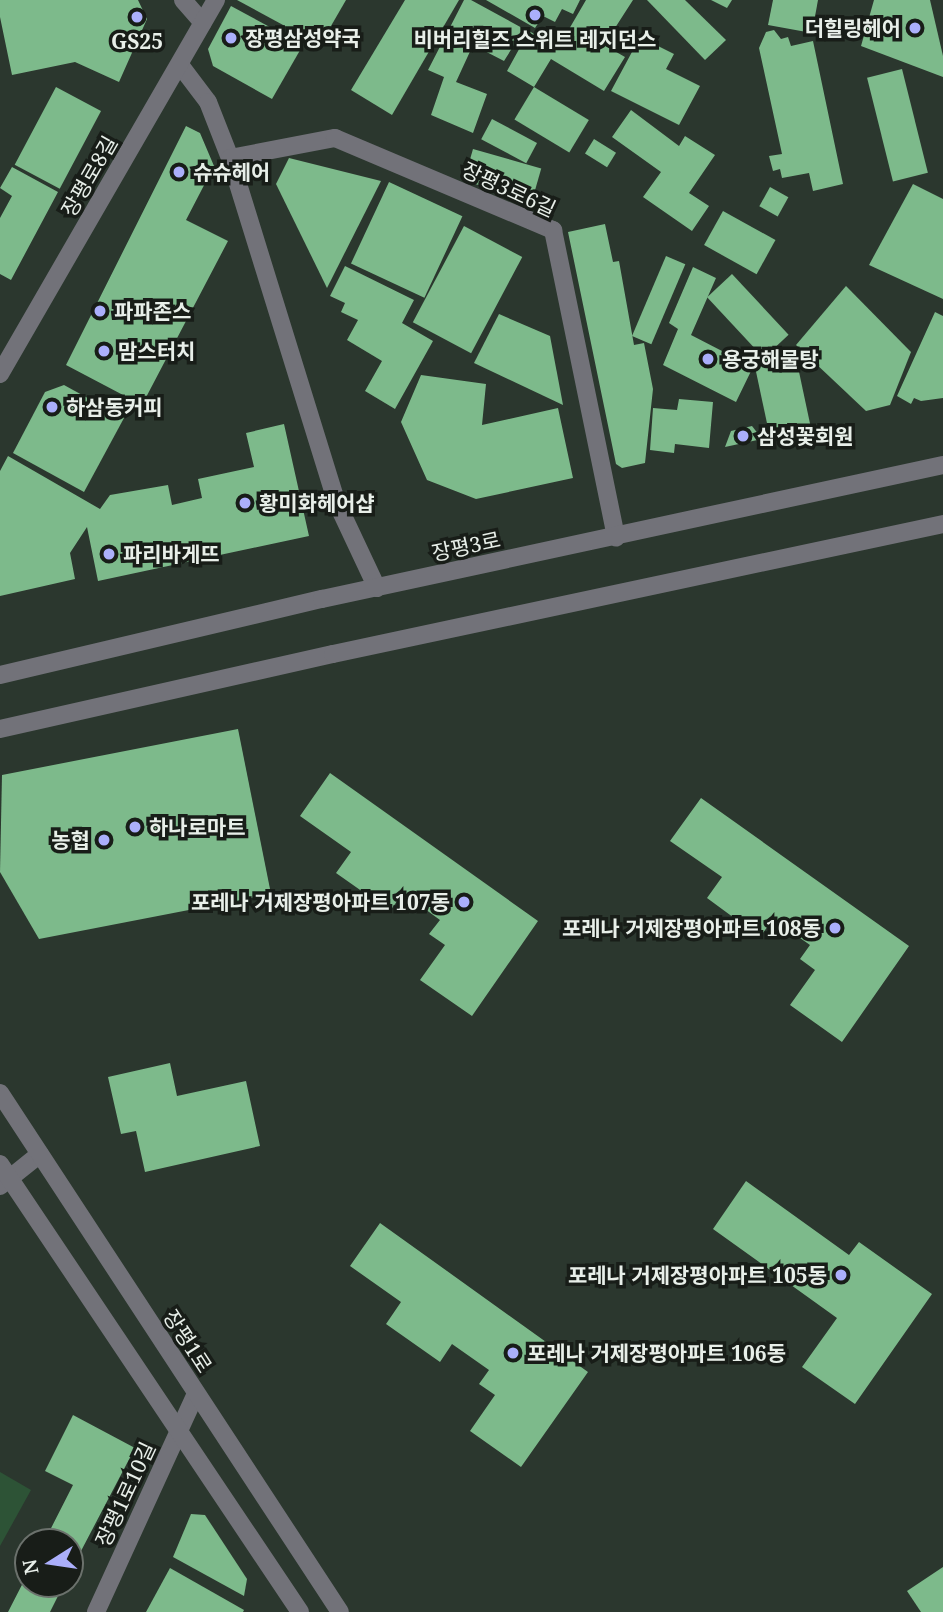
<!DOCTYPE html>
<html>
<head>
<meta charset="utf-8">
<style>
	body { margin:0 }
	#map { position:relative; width:943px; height:1612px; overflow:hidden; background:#2b372e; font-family:"Noto Serif","Noto Sans KR",serif }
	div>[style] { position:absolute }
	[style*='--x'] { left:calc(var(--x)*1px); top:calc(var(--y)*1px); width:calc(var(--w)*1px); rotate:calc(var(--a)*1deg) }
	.green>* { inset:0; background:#2d5336 }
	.building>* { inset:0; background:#7dba8b; transform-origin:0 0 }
	.minor>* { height:18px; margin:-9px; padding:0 9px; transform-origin:9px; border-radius:9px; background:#727279 }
	.tertiary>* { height:18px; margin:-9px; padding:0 9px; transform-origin:9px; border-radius:9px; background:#727279 }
	.dots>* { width:19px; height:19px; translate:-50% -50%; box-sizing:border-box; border:4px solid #181d18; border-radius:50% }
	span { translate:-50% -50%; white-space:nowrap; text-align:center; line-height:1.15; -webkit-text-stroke:7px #181d18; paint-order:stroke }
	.poi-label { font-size:21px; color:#e8efe9; font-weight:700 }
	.right { translate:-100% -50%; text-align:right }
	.left { translate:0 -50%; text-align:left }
	.street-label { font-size:21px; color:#e8efe9 }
	.north { position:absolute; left:14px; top:1528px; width:70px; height:70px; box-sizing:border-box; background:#181d18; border:2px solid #6b716c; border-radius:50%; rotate:258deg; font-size:19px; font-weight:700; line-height:28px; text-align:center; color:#e8efe9 }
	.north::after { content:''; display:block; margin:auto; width:24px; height:32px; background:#abaffb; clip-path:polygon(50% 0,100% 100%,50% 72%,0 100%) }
</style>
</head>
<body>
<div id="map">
	<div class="green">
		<i style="clip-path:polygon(0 1472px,31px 1490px,0 1546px)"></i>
	</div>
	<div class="building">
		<i style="clip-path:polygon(0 0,138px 0,147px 19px,119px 82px,75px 62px,12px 75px,0 17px)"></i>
		<i style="clip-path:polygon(237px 0,346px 0,320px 45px)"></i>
		<i style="clip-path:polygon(405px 0,459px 0,392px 115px,351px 90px)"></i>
		<i style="clip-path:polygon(464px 0,471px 0,524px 29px,504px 61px,473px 45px,456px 82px,487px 94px,473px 133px,431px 115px,444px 77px,428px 70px)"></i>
		<i style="clip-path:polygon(486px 0,580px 0,573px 14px,562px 9px,555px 22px,543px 16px,535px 28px)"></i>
		<i style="clip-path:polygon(586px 0,633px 0,604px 45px,625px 57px,604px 91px,551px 59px,534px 87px,507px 71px,529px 31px,558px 48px)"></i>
		<i style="clip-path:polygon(647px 0,685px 0,726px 40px,705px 60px)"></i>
		<i style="clip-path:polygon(711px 0,732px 0,727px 8px)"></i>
		<i style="clip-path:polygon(773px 0,818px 0,812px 33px,768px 25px)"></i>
		<i style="clip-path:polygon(874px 0,930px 0,943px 56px,943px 77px,861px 46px)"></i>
		<i style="clip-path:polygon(231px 6px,303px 45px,272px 99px,213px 66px,208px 49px)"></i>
		<i style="clip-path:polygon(774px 30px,781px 39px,788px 37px,791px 46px,813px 41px,843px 184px,813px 191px,809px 173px,782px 178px,780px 169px,773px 171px,769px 156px,782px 154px,759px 48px,766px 32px)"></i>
		<i style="clip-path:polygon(640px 37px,674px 54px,666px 69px,700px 86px,679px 125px,611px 91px)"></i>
		<i style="left:902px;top:69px;width:107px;height:36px;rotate:76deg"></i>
		<i style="left:56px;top:87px;width:51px;height:88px;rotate:28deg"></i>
		<i style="left:534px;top:87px;width:64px;height:38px;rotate:31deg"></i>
		<i style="clip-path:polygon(631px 110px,679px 146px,685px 136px,715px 155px,689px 193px,709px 206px,692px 231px,643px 197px,661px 172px,612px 137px)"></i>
		<i style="left:492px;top:119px;width:51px;height:23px;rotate:28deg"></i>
		<i style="clip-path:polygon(186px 126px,200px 133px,214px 166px,186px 220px,228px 241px,142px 405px,66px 365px)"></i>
		<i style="left:594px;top:139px;width:26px;height:17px;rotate:32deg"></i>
		<i style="left:473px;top:149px;width:71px;height:33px;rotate:16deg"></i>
		<i style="clip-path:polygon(289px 158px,381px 181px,327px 288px,276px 184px)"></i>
		<i style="clip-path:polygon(12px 167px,58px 192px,11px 280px,0 274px,0 218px,12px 196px,0 188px)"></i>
		<i style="left:389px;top:182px;width:81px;height:90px;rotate:25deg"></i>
		<i style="clip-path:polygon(913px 184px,943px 199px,943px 299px,869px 265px)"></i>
		<i style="left:770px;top:187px;width:21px;height:22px;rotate:29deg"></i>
		<i style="left:723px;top:211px;width:60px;height:39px;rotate:29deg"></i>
		<i style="clip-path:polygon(605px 224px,613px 262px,619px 261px,634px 345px,644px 343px,653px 389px,645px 463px,622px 468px,616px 464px,568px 232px)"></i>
		<i style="left:464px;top:226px;width:66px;height:109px;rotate:28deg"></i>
		<i style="left:666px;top:256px;width:21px;height:87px;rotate:23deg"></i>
		<i style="clip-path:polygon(345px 266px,414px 300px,402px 323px,433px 341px,395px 409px,365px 391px,382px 361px,347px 340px,358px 320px,341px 312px,345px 303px,330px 296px)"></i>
		<i style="clip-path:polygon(693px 267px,716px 278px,691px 335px,753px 367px,736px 402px,663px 365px,678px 329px,669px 323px)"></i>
		<i style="left:732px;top:274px;width:83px;height:34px;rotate:47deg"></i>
		<i style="clip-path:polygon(846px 286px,911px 352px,890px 405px,866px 411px,796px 345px)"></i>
		<i style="clip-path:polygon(935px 312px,943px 316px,943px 398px,921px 401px,914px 398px,911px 404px,897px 396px)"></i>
		<i style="clip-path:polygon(499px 314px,550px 336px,563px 405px,474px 363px)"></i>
		<i style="left:795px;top:353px;width:75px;height:42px;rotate:78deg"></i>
		<i style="clip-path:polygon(421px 375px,486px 384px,482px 425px,558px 408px,573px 478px,476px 499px,427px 480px,401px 422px)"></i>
		<i style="clip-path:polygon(64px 385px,124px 418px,84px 492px,13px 453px,45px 392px)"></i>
		<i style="clip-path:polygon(679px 399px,713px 402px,709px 448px,675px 444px,674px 453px,650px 450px,653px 408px,677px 410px)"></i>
		<i style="clip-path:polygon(284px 424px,309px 536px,98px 581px,87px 527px,70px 553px,75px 579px,0 596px,0 471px,8px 456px,100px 509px,110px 495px,168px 485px,172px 505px,202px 498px,198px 479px,254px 467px,246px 433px)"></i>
		<i style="clip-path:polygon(752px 426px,762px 439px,725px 447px,731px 431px)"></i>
		<i style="clip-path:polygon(238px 729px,271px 894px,39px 939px,0 872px,2px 775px)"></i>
		<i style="clip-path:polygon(330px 773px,538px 921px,472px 1016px,420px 980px,445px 945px,429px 934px,440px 920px,403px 893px,390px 911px,336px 873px,351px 852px,300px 816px)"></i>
		<i style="clip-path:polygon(701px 798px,909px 946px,842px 1042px,790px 1005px,815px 970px,800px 959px,810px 945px,773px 919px,760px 937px,707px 898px,722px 877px,670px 841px)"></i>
		<i style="clip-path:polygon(170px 1063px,177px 1096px,246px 1081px,260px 1146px,145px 1172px,136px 1131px,121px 1134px,108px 1077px)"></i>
		<i style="clip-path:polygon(746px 1181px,849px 1255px,859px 1242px,932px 1294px,855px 1404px,802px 1367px,837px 1318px,713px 1229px)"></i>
		<i style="clip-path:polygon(380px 1223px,588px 1372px,521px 1467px,470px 1431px,495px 1395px,479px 1384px,489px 1370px,452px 1344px,440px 1362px,386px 1324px,401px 1302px,350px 1266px)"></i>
		<i style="clip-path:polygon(73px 1415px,135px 1448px,70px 1572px,70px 1542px,44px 1542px,73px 1485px,45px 1471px)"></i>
		<i style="clip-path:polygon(191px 1514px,205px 1515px,247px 1579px,244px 1596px,173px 1557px)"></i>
		<i style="clip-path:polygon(943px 1567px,943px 1612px,921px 1612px,907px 1591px)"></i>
		<i style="clip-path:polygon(170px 1568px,244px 1610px,243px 1612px,146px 1612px)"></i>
		<i style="clip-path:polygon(28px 1573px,28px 1584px,64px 1584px,50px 1612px,8px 1612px)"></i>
	</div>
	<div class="minor">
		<i style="--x:183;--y:0;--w:30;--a:49"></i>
		<i style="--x:180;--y:65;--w:46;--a:52.9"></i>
		<i style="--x:208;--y:102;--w:60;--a:68.6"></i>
		<i style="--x:230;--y:158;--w:361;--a:72.8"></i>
		<i style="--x:337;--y:503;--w:94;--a:64.8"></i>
		<i style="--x:230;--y:158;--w:107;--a:-10.8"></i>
		<i style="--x:335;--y:138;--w:237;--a:22.9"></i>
		<i style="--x:553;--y:230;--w:314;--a:78.4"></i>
		<i style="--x:0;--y:374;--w:432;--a:-60"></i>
		<i style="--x:0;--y:1186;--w:51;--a:-38.7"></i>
		<i style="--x:96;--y:1612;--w:240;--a:-65.4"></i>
	</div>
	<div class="tertiary">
		<i style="--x:0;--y:675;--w:331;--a:-13.3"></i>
		<i style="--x:322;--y:599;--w:635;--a:-12.18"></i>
		<i style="--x:0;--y:729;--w:341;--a:-12.7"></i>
		<i style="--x:333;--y:654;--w:624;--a:-12.03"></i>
		<i style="--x:0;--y:1093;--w:620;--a:56.77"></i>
		<i style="--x:0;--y:1164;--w:539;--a:56.19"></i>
	</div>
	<div class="dots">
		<i style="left:535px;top:15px;background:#abaffb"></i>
		<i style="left:137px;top:17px;background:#abaffb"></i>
		<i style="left:915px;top:28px;background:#abaffb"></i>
		<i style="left:231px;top:38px;background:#abaffb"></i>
		<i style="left:179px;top:172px;background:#abaffb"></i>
		<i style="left:100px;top:311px;background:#abaffb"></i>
		<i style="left:104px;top:351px;background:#abaffb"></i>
		<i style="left:708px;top:359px;background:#abaffb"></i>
		<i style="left:52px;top:407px;background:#abaffb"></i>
		<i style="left:743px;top:436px;background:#abaffb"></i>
		<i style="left:245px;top:503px;background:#abaffb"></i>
		<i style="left:109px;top:554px;background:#abaffb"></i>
		<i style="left:135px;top:827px;background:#abaffb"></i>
		<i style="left:104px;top:840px;background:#abaffb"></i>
		<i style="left:464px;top:902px;background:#abaffb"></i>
		<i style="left:835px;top:928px;background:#abaffb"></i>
		<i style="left:841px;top:1275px;background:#abaffb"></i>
		<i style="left:513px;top:1353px;background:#abaffb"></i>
	</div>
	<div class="poi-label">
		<span class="right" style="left:901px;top:28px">더힐링헤어</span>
		<span class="left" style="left:245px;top:38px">장평삼성약국</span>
		<span style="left:535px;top:39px">비버리힐즈 스위트 레지던스</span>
		<span style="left:137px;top:41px">GS25</span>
		<span class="left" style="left:193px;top:172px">슈슈헤어</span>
		<span class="left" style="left:114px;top:311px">파파존스</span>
		<span class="left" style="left:118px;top:351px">맘스터치</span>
		<span class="left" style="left:722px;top:359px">용궁해물탕</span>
		<span class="left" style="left:66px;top:407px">하삼동커피</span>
		<span class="left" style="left:757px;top:436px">삼성꽃회원</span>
		<span class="left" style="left:259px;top:503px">황미화헤어샵</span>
		<span class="left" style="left:123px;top:554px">파리바게뜨</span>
		<span class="left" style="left:149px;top:827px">하나로마트</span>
		<span class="right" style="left:90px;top:840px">농협</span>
		<span class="right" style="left:450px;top:902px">포레나 거제장평아파트 107동</span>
		<span class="right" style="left:821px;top:928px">포레나 거제장평아파트 108동</span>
		<span class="right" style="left:827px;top:1275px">포레나 거제장평아파트 105동</span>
		<span class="left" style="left:527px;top:1353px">포레나 거제장평아파트 106동</span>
	</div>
	<div class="street-label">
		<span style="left:89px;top:176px;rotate:-60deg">장평로8길</span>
		<span style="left:509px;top:189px;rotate:25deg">장평3로6길</span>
		<span style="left:466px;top:546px;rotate:-12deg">장평3로</span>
		<span style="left:188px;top:1341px;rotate:57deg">장평1로</span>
		<span style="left:125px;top:1494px;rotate:-65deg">장평1로10길</span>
	</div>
	<div class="north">N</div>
</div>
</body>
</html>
